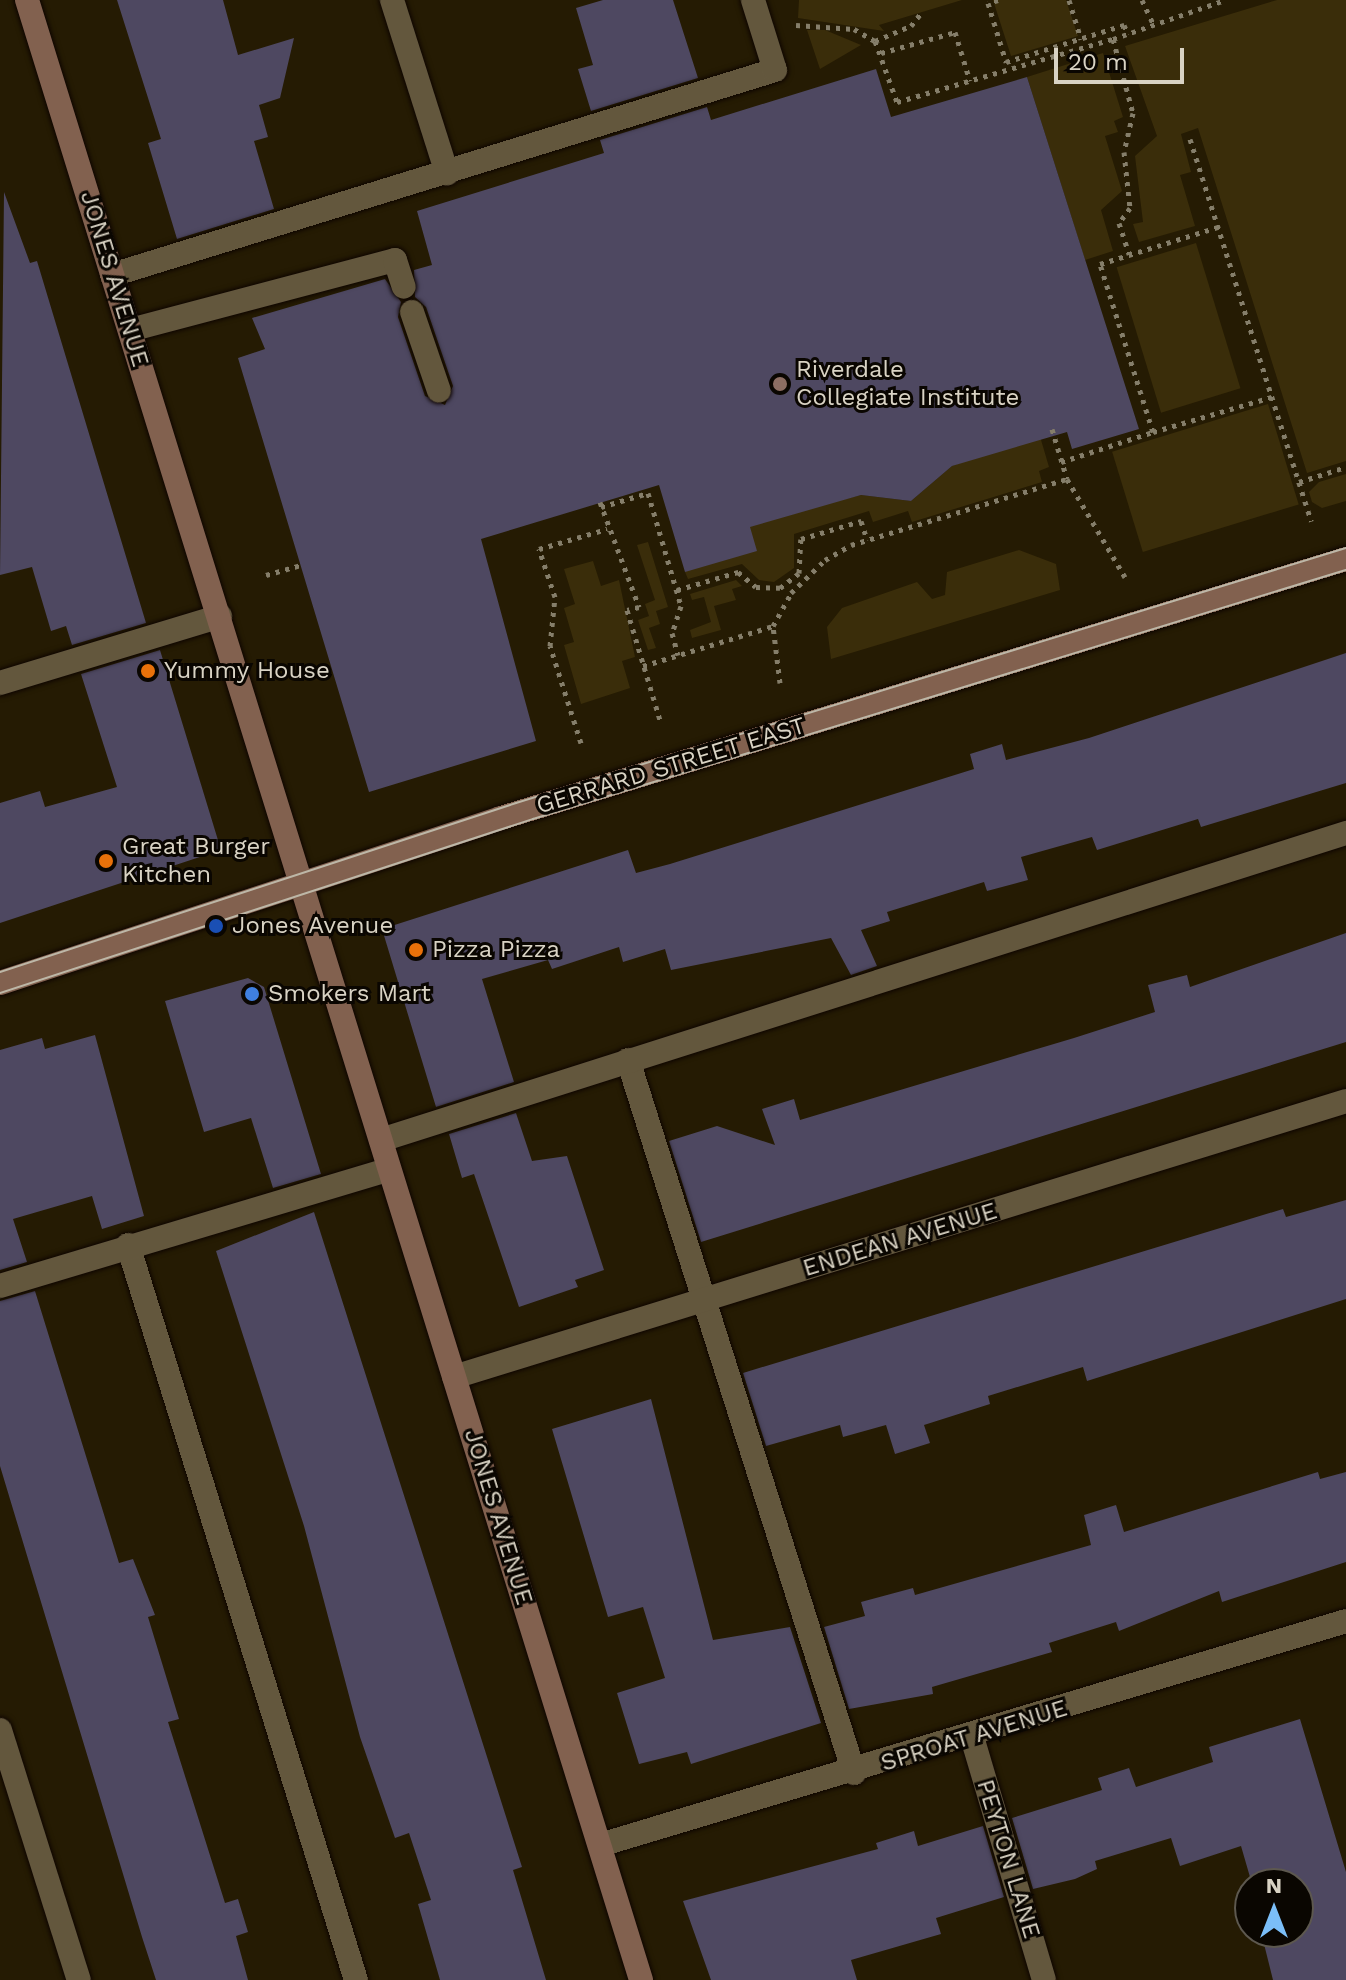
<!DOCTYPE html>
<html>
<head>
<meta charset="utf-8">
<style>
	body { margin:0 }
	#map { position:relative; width:1346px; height:1980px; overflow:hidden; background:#251b03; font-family:"Work Sans",sans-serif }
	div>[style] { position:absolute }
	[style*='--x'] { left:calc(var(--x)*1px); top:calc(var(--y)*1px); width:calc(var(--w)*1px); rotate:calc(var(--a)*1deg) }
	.green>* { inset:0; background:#3a2d0a; transform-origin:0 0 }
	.building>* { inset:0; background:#4e4861 }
	.path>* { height:5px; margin-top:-2.5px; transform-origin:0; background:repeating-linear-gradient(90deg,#857e6a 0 4px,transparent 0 10px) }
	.roads { filter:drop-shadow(0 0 2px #0e0500) drop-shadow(0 0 2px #0e0500) }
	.lane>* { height:24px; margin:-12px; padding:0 12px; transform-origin:12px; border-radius:12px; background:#63573d }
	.street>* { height:24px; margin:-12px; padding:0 12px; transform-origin:12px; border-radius:12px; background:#63573d }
	.secondary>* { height:24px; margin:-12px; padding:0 12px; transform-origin:12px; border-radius:12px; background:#82614f }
	.tram>* { height:2px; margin:-1px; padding:0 1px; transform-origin:1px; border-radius:1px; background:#bdb7a7 }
	.dots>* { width:22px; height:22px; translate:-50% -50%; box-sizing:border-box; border:4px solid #0a0601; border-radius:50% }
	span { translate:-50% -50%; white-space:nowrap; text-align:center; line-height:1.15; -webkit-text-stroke:6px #0a0601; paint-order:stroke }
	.street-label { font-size:24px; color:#d9d3c4 }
	.poi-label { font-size:24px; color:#d9d3c4 }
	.left { translate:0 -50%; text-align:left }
	.north { position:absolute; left:1234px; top:1868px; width:80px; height:80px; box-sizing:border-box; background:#0a0601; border:2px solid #5d584f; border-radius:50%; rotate:0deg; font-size:22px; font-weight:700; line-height:32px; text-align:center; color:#d9d3c4 }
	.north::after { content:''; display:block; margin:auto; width:28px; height:36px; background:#7bbef8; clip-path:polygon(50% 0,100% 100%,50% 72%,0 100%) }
	.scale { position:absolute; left:1054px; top:48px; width:130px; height:36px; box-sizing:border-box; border:4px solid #d9d3c4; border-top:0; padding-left:10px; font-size:24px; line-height:28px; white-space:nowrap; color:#d9d3c4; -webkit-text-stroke:6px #0a0601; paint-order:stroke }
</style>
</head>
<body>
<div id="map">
	<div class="green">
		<i style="clip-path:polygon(799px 0,962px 0,879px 25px,884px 31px,798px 18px)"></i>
		<i style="clip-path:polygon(993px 0,1066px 0,1078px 36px,1011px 56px)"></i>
		<i style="clip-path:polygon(1277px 0,1346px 0,1346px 461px,1307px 473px,1198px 128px,1181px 134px,1191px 172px,1180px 175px,1195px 226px,1139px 242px,1133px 224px,1143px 222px,1135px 156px,1157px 136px,1125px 46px)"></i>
		<i style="clip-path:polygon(807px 30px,825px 30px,861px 45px,820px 69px)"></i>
		<i style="clip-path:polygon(1103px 53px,1123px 117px,1114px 121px,1118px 132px,1105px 136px,1122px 191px,1101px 210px,1113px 251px,1085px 260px,1027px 77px)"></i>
		<i style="left:1196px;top:243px;width:152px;height:83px;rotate:73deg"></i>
		<i style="left:1268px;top:404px;width:105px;height:163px;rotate:73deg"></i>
		<i style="clip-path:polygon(1039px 433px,1049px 467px,1039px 471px,1042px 482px,912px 522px,908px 511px,873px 522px,869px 511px,794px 534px,794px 568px,774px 582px,759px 580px,742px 564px,688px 579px,685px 572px,748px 523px,861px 495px,911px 501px,952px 466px)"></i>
		<i style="clip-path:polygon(1346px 474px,1346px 501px,1322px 508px,1312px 502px,1309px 492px,1319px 482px)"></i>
		<i style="clip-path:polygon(648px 542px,668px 607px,656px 611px,660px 624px,649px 628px,656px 648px,648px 650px,638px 620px,649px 616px,645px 604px,655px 600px,637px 545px)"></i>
		<i style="clip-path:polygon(1019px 550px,1056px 564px,1060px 590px,831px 659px,827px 627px,842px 608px,917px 582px,932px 599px,945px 595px,947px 572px)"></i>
		<i style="clip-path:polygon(593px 561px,601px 586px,619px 580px,635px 657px,622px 661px,630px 688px,581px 704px,564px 645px,574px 642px,564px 608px,575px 604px,564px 569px)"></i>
		<i style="clip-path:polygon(736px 580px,742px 586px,732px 589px,736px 600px,714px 606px,721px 630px,692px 638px,690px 630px,711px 622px,704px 597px,692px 600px,690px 594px)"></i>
	</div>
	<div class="building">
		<i style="clip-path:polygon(117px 0,223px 0,238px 55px,294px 38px,280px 98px,259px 105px,268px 137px,254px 141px,274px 209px,177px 239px,148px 143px,161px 139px)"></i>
		<i style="clip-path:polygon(603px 0,673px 0,698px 78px,591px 111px,578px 69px,593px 65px,576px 8px)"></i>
		<i style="clip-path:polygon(876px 69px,891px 117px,1027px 77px,1139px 429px,1072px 449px,1067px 432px,952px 466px,911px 501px,861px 495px,750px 527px,757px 551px,685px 572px,659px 485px,481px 539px,536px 741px,369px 792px,238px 358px,265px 349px,252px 318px,385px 279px,401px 302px,398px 317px,425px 396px,445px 405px,453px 386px,426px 307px,415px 297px,414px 270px,432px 265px,417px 211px,604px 153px,600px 140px,707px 107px,711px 120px)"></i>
		<i style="clip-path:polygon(4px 192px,30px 263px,37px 261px,146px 623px,72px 645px,66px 626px,51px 631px,32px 567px,0 575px)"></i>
		<i style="clip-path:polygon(160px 650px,221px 850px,0 923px,0 803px,40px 791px,45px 807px,117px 787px,81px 674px)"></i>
		<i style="clip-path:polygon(1346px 653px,1346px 783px,1201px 827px,1198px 819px,1097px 850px,1092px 837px,1021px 857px,1028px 880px,987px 891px,984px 882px,887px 912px,890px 921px,861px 930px,877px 966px,851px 975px,831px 938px,671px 970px,665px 949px,623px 962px,619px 947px,552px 969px,548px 960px,482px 979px,514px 1082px,436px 1107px,382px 929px,628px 850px,636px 873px,670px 864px,974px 769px,970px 754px,1002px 744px,1006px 760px,1089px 738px)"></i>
		<i style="clip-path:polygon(1346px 933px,1346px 1042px,701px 1242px,669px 1141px,717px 1126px,775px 1145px,762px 1109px,794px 1099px,800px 1120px,1074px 1038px,1155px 1012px,1148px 985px,1187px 975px,1190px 987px)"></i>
		<i style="clip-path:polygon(248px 978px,264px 987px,321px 1174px,273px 1188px,251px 1118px,204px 1132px,165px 1001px)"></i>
		<i style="clip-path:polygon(95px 1035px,144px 1216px,102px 1229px,92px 1196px,13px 1219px,27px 1262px,0 1270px,0 1050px,42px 1038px,45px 1049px)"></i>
		<i style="clip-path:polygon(516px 1113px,532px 1161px,567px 1156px,604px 1270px,575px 1280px,578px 1287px,519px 1307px,474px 1174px,462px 1178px,449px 1134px)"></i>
		<i style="clip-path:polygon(1346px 1200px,1346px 1299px,1087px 1381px,1083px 1367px,988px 1396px,990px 1404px,924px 1425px,930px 1443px,895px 1454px,886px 1425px,843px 1437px,840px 1425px,766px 1446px,743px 1373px,1283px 1209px,1286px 1217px)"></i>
		<i style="clip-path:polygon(314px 1212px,522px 1867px,513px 1870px,546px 1980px,440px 1980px,418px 1904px,431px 1900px,409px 1833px,395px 1838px,360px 1737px,304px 1526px,216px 1251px)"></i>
		<i style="clip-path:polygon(35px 1291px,119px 1563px,133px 1559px,155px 1615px,148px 1617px,179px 1719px,168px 1722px,225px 1903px,238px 1899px,248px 1932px,236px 1936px,248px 1980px,156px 1980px,142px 1937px,0 1466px,0 1301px)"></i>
		<i style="clip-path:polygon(651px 1399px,713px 1640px,790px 1627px,821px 1723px,691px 1764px,687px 1752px,639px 1764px,617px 1693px,665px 1678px,643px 1607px,608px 1617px,552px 1429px)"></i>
		<i style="clip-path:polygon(1318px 1472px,1320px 1479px,1346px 1472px,1346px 1562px,1222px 1602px,1219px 1591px,1119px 1631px,1116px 1622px,1049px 1643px,1052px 1652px,932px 1687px,933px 1694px,849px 1709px,824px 1627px,865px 1616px,861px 1602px,913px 1588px,915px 1595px,1091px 1545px,1084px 1515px,1116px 1505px,1124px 1532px)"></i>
		<i style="clip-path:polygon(1300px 1719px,1346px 1872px,1346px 1980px,1273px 1980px,1263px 1940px,1267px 1932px,1298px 1932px,1298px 1884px,1252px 1884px,1241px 1846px,1180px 1866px,1171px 1838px,1095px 1861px,1097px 1869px,1075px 1879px,1033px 1889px,1012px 1818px,1102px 1790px,1098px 1778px,1129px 1768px,1136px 1787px,1213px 1762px,1209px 1747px)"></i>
		<i style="clip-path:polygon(983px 1826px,1004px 1897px,936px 1918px,941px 1934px,851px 1960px,857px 1980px,711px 1980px,683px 1901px,878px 1849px,876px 1843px,914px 1831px,918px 1846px)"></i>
	</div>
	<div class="path">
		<i style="--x:998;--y:0;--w:10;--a:163"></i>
		<i style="--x:988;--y:3;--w:62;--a:73"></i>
		<i style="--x:1006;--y:62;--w:124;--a:-17.4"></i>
		<i style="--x:1124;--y:25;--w:10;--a:66"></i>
		<i style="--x:1069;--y:0;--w:41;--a:72.9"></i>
		<i style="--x:1142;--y:0;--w:26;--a:65"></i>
		<i style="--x:796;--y:25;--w:58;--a:3.9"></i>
		<i style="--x:854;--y:29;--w:24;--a:30"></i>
		<i style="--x:875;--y:41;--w:65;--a:70.2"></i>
		<i style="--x:897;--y:102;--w:225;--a:-16.3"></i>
		<i style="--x:1113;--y:39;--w:77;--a:74.9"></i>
		<i style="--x:1133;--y:113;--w:40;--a:103"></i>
		<i style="--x:1124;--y:152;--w:56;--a:83.9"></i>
		<i style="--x:1130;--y:208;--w:19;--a:126"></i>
		<i style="--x:1119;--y:223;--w:33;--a:72"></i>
		<i style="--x:1113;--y:39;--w:119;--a:-19.2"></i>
		<i style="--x:875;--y:41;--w:39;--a:-23"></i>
		<i style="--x:911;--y:26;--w:16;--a:-52"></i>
		<i style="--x:881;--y:53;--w:77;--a:-15.8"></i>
		<i style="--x:955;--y:32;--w:51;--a:73"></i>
		<i style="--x:1190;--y:139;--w:401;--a:72.4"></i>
		<i style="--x:1052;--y:429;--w:52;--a:73.3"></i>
		<i style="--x:1153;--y:432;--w:124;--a:-16.4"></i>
		<i style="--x:1061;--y:462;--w:97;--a:-18.1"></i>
		<i style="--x:1153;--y:432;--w:176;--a:-107.5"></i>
		<i style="--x:1100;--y:264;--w:124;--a:-17.4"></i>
		<i style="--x:1299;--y:482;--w:49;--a:-17.7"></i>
		<i style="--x:600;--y:502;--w:112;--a:69.6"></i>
		<i style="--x:639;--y:607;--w:12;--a:166"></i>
		<i style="--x:627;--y:610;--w:115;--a:73.3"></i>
		<i style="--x:601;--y:507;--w:49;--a:-16.6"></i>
		<i style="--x:648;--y:493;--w:118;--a:73.7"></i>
		<i style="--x:681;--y:606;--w:28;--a:108"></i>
		<i style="--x:672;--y:633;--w:23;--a:75"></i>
		<i style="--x:266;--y:575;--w:36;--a:-16"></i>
		<i style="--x:677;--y:590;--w:64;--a:-16.4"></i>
		<i style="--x:738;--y:572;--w:23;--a:40"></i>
		<i style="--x:756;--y:587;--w:24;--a:2"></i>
		<i style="--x:780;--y:588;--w:24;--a:-38"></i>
		<i style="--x:799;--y:573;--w:34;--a:-87"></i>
		<i style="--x:801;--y:539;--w:63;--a:-16.7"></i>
		<i style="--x:861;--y:521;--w:20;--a:72"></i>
		<i style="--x:643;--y:666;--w:136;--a:-17.1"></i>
		<i style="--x:780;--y:683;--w:57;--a:-97"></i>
		<i style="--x:773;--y:626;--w:38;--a:-61"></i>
		<i style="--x:791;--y:593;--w:47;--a:-44.1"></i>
		<i style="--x:825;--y:560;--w:30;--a:-30"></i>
		<i style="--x:851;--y:545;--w:226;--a:-17"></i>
		<i style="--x:1067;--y:479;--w:114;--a:59.4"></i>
		<i style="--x:581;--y:743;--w:102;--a:-107.7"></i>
		<i style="--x:550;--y:646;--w:49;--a:-84.2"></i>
		<i style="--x:555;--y:597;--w:51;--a:-108.4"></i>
		<i style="--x:539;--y:549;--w:71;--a:-16.4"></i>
	</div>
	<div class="roads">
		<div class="lane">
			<i style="--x:392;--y:0;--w:182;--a:72.4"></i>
			<i style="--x:112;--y:275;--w:694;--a:-17.18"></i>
			<i style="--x:412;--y:312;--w:83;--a:71.1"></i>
			<i style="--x:130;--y:330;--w:274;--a:-14.8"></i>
			<i style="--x:395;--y:260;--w:28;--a:72"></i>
			<i style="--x:0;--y:683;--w:230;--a:-16.9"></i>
			<i style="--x:628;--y:1060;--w:748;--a:72.41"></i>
			<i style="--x:381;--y:1140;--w:1013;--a:-17.65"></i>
			<i style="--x:128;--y:1245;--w:770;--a:72.77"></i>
			<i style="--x:0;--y:1286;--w:406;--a:-16.7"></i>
			<i style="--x:972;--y:1737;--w:253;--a:73.5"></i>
		</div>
		<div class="street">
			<i style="--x:753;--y:0;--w:73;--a:72.6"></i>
			<i style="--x:454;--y:1377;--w:934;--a:-17.19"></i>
			<i style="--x:0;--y:1730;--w:262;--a:72.5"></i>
			<i style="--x:600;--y:1845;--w:779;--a:-16.71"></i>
		</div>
		<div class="secondary">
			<i style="--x:27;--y:0;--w:2073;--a:72.77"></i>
			<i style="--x:0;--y:983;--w:527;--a:-18.23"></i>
			<i style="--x:501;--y:818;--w:884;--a:-17.04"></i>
		</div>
	</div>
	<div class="tram">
		<i style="--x:0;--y:972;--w:543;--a:-18.13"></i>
		<i style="--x:516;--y:803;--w:868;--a:-17.08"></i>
		<i style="--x:0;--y:993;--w:561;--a:-18.08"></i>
		<i style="--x:533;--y:819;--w:850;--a:-17.03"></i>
	</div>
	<div class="dots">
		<i style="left:780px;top:384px;background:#8d6e63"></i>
		<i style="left:148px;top:671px;background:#e8710a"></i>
		<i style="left:106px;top:861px;background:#e8710a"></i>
		<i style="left:216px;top:926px;background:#1a4fb4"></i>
		<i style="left:416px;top:950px;background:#e8710a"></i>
		<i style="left:252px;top:994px;background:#3f7fe0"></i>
	</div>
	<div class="street-label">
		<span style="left:114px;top:279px;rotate:73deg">JONES AVENUE</span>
		<span style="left:671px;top:766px;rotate:-17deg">GERRARD STREET EAST</span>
		<span style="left:900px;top:1240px;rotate:-17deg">ENDEAN AVENUE</span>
		<span style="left:498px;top:1517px;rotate:73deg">JONES AVENUE</span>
		<span style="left:974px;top:1736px;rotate:-17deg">SPROAT AVENUE</span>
		<span style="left:1008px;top:1859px;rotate:73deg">PEYTON LANE</span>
	</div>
	<div class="poi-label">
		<span class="left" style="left:796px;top:384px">Riverdale<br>Collegiate Institute</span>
		<span class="left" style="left:164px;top:671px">Yummy House</span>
		<span class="left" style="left:122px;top:861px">Great Burger<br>Kitchen</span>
		<span class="left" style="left:232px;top:926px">Jones Avenue</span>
		<span class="left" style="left:432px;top:950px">Pizza Pizza</span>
		<span class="left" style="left:268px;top:994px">Smokers Mart</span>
	</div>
	<div class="north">N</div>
	<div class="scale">20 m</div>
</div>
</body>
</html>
